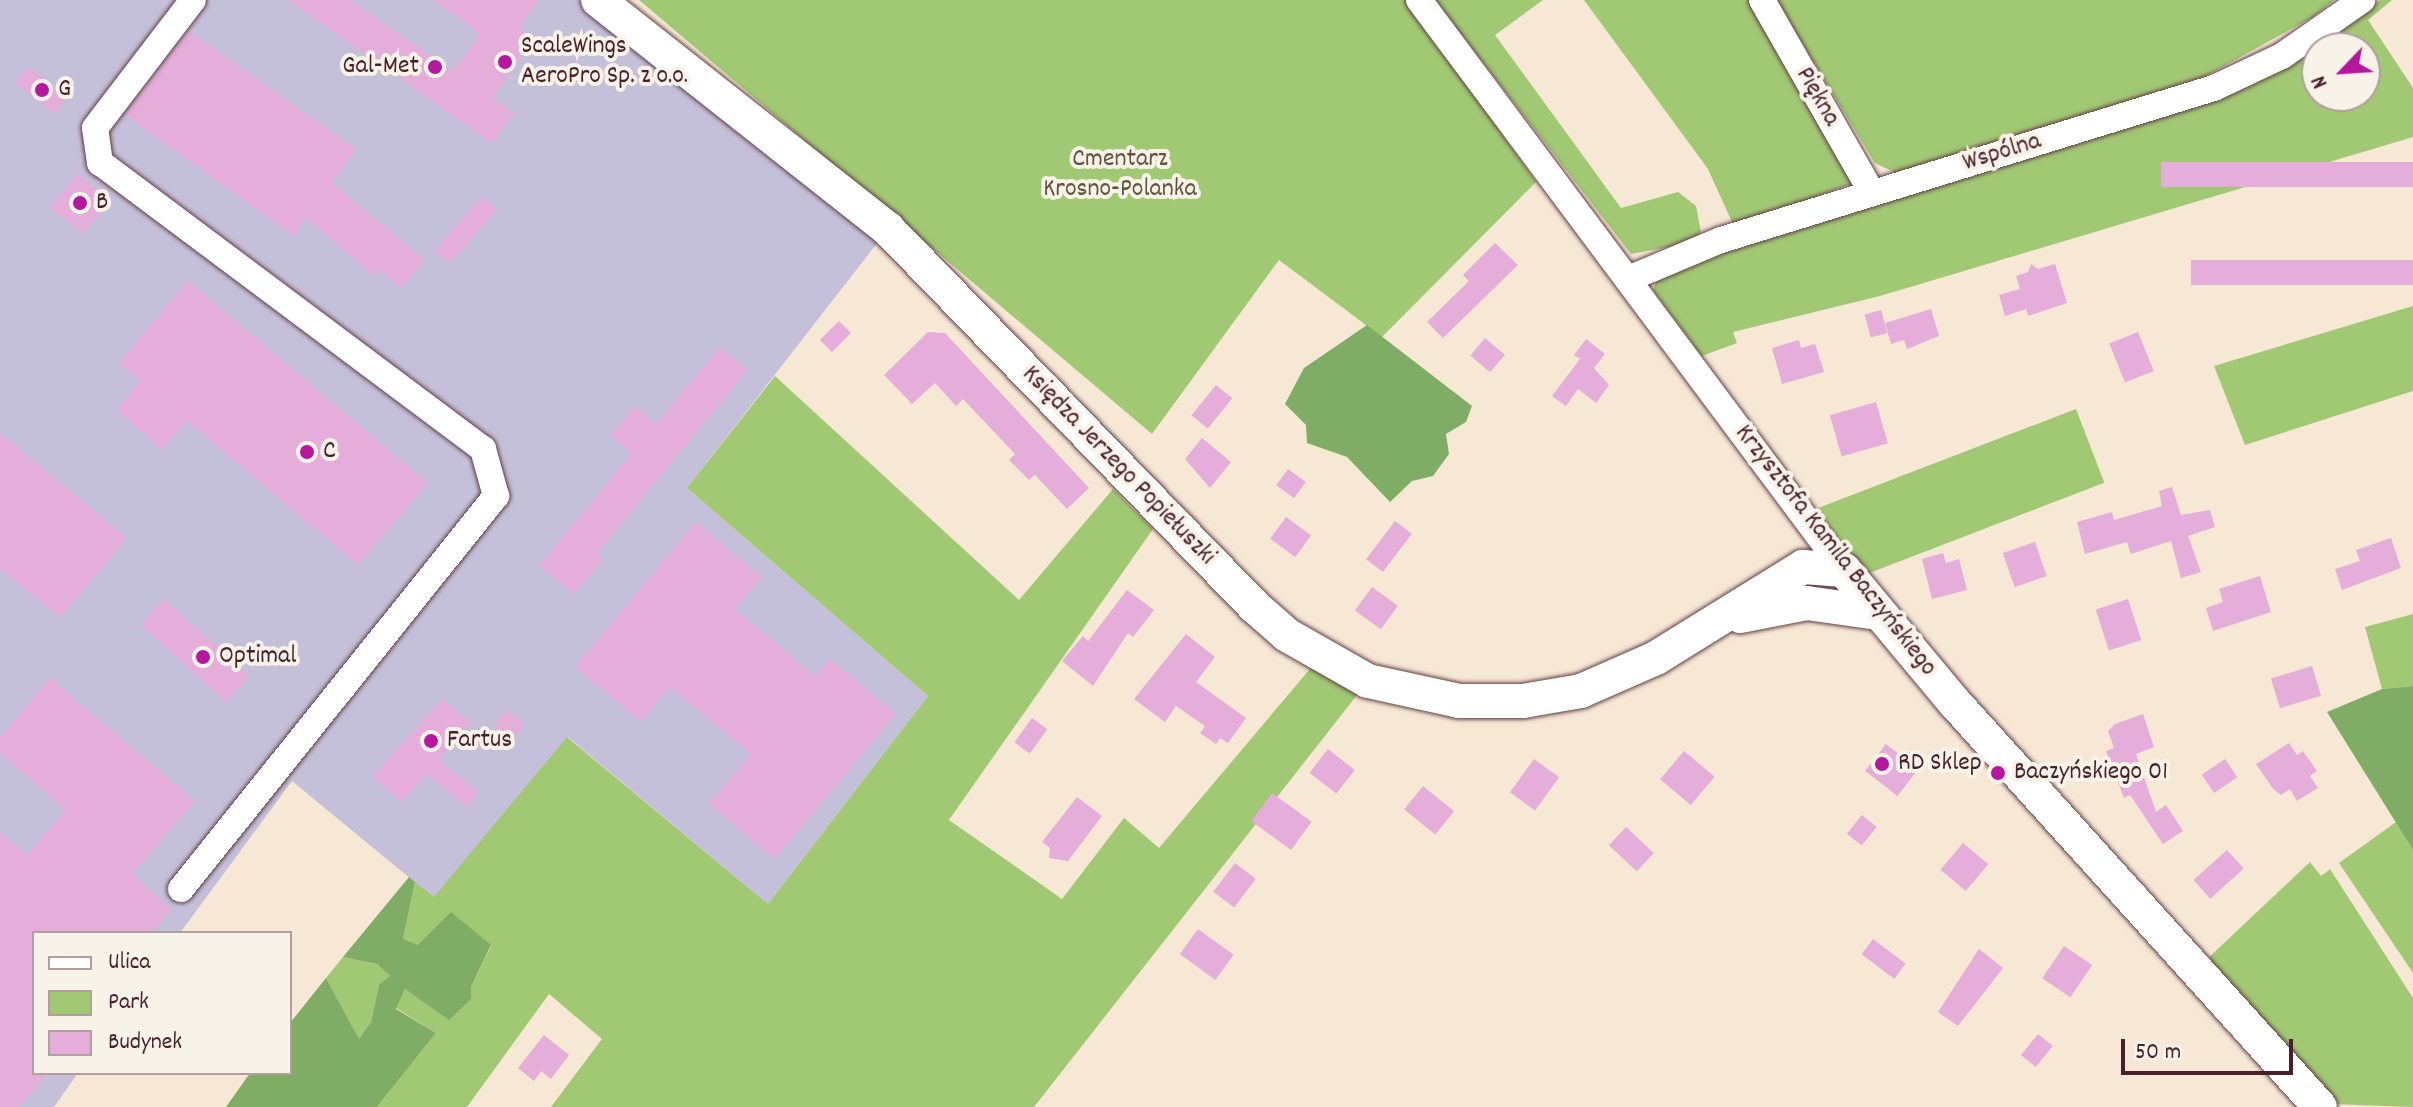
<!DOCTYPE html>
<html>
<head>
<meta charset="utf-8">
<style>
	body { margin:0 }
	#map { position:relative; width:2413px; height:1107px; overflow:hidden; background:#f6e8d5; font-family:Dekko,sans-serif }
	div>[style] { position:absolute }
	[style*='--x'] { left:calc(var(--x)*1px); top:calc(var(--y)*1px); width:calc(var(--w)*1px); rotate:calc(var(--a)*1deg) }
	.industrial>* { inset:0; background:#c5c0da }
	.green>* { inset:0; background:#a1c974; transform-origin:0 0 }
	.forest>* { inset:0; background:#80ad66 }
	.building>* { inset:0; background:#e5adda; transform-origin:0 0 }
	.roads { filter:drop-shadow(0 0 2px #643d44) drop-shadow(0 0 2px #643d44) }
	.minor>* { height:26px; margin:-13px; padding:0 13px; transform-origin:13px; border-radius:13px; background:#fff }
	.tertiary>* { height:34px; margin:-17px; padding:0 17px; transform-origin:17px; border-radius:17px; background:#fff }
	.dots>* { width:22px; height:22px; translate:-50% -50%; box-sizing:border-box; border:4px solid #f7f3e8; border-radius:50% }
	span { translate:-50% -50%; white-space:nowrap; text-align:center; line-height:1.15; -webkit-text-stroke:8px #f7f3e8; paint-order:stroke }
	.poi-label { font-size:26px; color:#4a1f2b }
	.left { translate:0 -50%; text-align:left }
	.right { translate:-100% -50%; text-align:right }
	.street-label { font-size:26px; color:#4a1f2b }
	.park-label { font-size:26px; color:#645241 }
	.legend { position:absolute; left:32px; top:931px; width:260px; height:144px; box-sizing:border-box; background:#f7f3e8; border:2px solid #b29e9c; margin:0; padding:10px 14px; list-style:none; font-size:24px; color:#4a1f2b }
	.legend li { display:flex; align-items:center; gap:16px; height:40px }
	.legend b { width:40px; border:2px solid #b29e9c }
	.north { position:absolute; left:2301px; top:32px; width:80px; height:80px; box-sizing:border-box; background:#f7f3e8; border:2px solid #b29e9c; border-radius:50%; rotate:245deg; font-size:22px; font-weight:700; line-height:32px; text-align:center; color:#4a1f2b }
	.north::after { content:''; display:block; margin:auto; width:28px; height:36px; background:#b5179e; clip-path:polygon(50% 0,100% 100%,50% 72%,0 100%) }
	.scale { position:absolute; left:2121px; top:1039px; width:172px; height:36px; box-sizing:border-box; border:4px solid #4a1f2b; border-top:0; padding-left:10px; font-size:24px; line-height:28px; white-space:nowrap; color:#4a1f2b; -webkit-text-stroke:6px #f7f3e8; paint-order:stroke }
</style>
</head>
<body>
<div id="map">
	<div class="industrial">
		<i style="clip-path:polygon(0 0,598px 0,888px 229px,687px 488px,928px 696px,768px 904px,568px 737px,434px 898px,292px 781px,180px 933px,34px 933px,34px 1073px,78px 1073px,54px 1107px,0 1107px)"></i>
	</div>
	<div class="green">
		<i style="clip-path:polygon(639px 0,1408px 0,1536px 182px,1382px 337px,1279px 260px,1152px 434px)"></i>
		<i style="clip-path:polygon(1435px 0,1543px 0,1495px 35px,1621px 208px,1678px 192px,1696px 206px,1701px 232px,1689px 243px,1631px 254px)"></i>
		<i style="clip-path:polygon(1584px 0,1750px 0,1850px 172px,1850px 184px,1743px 224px,1732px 222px,1708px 169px)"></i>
		<i style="clip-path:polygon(1776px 0,2334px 0,2313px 17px,2204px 77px,1898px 174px,1875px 163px)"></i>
		<i style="clip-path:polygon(evenodd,2380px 0,2392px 0,2368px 20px,2413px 88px,2413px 137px,1880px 296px,1733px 332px,1737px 343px,1702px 356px,1653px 290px,1658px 277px,1671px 270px,2175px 112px,2316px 48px,2380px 0,2317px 48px,2365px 48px,2365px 96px,2317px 96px,2317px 48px)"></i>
		<i style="clip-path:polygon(2413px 306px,2413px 391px,2245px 445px,2214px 366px)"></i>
		<i style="clip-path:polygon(775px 376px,1019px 600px,1113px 489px,1153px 529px,949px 820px,1062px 899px,1124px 818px,1159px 848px,1320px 657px,1368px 681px,1034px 1107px,551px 1107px,602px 1039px,549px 994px,467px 1107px,377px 1107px,436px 1033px,396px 1008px,405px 989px,423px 1000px,471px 987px,491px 946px,418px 946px,403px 939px,415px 882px,434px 897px,567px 737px,768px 904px,928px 696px,687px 488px)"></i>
		<i style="left:2076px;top:409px;width:79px;height:288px;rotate:69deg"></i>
		<i style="clip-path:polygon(2413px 614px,2413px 686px,2382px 689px,2365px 627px)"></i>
		<i style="clip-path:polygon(2396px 822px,2413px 850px,2413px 973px,2339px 863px)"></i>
		<i style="clip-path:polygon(2310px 862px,2321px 876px,2330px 869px,2413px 998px,2413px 1107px,2331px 1104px,2205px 961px)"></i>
		<i style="clip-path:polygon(343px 957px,377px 964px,390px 976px,379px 984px,371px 1022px,359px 1040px,326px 978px)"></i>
	</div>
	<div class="forest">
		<i style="clip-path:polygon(1367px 325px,1472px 406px,1466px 422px,1446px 434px,1449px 454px,1433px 476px,1412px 481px,1390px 502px,1347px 457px,1307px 443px,1306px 425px,1285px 404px,1304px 368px)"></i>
		<i style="clip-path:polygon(2413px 686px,2413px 850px,2327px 712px,2382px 689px)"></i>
		<i style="clip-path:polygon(409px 877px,415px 882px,403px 939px,418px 945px,451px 912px,491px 945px,471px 987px,471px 999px,449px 1020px,405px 989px,396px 1009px,436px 1033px,377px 1107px,226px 1107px,250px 1073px,290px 1073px,290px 1023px,326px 978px,359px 1039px,371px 1022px,379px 984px,390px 976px,377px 964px,343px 957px)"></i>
	</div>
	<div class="building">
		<i style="clip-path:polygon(288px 0,350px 0,453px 71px,480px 34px,433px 0,538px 0,520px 28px,535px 38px,492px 98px,514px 113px,492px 143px)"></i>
		<i style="clip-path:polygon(189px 31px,356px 149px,332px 183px,425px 260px,401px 288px,380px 270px,374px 276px,306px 218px,294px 236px,125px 115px)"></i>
		<i style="left:28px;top:67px;width:50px;height:21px;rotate:37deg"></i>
		<i style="left:2413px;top:162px;width:25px;height:252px;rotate:90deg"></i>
		<i style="left:77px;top:174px;width:42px;height:43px;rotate:38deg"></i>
		<i style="left:482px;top:196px;width:20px;height:72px;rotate:41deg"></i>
		<i style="clip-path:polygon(1495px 243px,1518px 265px,1443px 338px,1427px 322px,1469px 281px,1463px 275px)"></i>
		<i style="left:2413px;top:260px;width:25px;height:222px;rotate:90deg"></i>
		<i style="clip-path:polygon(2031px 264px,2038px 269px,2055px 264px,2067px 303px,2028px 316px,2026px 309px,2005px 316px,1999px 295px,2020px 289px,2016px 276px,2028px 272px)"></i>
		<i style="clip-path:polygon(188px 281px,428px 483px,358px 565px,187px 421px,162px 450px,117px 410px,140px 381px,119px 363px)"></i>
		<i style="clip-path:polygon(1931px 309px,1939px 336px,1907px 349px,1904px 340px,1891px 344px,1885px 323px)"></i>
		<i style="left:1881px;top:310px;width:24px;height:17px;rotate:75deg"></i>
		<i style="left:839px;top:321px;width:17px;height:27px;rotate:45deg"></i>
		<i style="clip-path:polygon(928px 332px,945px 333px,1089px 488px,1067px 509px,1035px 475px,1029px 480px,1009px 460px,1015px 454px,963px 399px,956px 406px,935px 383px,912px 404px,884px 375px)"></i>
		<i style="left:2138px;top:332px;width:42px;height:31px;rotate:68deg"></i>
		<i style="left:1485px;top:338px;width:26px;height:23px;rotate:40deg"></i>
		<i style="clip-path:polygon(1586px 339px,1605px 354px,1594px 368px,1609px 385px,1596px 403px,1578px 389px,1566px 406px,1552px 396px,1580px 359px,1574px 355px)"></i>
		<i style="clip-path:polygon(1799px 340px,1801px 348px,1815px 344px,1824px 372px,1782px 384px,1772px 348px)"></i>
		<i style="clip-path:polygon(720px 347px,748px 370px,597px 553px,604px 559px,574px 594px,539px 566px,632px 453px,610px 436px,635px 406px,656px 424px)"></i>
		<i style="left:1216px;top:385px;width:21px;height:39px;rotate:39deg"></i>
		<i style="left:1876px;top:402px;width:43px;height:48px;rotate:74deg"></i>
		<i style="clip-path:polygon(0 433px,127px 538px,60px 618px,0 568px)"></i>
		<i style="clip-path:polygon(1202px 438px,1231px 462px,1210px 488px,1185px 459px)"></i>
		<i style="left:1288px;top:469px;width:22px;height:20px;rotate:36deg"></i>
		<i style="clip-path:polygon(2172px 487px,2181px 515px,2210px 510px,2215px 527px,2188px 536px,2201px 572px,2181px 578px,2171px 541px,2131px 554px,2127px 542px,2085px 554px,2077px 522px,2112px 512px,2114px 520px,2162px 506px,2159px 491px)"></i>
		<i style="left:1286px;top:517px;width:31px;height:27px;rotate:36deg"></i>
		<i style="left:1395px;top:521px;width:21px;height:48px;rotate:37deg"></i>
		<i style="clip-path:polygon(696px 522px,762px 577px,735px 609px,815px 676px,830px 659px,896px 714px,775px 859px,709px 804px,751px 754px,670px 687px,641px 722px,575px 667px)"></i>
		<i style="clip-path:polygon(2391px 538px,2401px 568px,2342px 590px,2335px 569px,2360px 561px,2356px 550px)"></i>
		<i style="left:2035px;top:542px;width:36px;height:34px;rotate:71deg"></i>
		<i style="clip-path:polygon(1943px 553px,1946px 563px,1959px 559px,1967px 590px,1932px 599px,1922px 559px)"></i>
		<i style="clip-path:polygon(2260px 576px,2271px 612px,2213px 631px,2206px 608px,2223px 602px,2219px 589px)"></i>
		<i style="left:1372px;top:587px;width:32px;height:29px;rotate:36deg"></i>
		<i style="clip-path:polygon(1127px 590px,1154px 610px,1133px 637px,1128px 633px,1093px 686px,1062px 661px,1083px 636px,1088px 641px)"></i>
		<i style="left:164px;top:599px;width:115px;height:35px;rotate:42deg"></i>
		<i style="left:2128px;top:599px;width:43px;height:34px;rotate:72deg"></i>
		<i style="clip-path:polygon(1186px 634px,1215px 657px,1196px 682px,1246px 718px,1228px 743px,1220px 738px,1216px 744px,1200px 733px,1205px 726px,1176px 706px,1165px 722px,1134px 699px)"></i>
		<i style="left:2312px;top:666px;width:31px;height:43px;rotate:73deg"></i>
		<i style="clip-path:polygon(50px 678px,195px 801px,132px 874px,172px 909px,151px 933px,34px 933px,34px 1073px,48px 1073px,19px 1107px,0 1107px,0 832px,27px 855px,66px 810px,0 753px,0 738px)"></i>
		<i style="clip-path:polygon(442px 699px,471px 723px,439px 760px,479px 792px,467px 807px,427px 774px,402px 802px,372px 777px)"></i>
		<i style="left:506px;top:710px;width:24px;height:20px;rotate:38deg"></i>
		<i style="clip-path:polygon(2143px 714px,2154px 747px,2136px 754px,2156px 812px,2166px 805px,2183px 831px,2163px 844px,2130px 795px,2124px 798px,2106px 751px,2114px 748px,2108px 731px,2115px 724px)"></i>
		<i style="left:1032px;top:718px;width:19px;height:30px;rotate:36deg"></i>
		<i style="clip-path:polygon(2289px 743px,2297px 755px,2303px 751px,2317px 771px,2310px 776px,2318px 788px,2297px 801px,2290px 789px,2281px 795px,2273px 789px,2256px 764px)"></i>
		<i style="left:1886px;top:744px;width:41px;height:34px;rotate:38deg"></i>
		<i style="left:1328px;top:749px;width:34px;height:30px;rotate:38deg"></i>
		<i style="left:1684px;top:751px;width:40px;height:37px;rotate:40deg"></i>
		<i style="left:1534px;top:759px;width:31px;height:41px;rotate:36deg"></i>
		<i style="left:2225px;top:759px;width:22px;height:28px;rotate:56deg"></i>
		<i style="left:1423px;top:786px;width:40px;height:30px;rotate:39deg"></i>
		<i style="left:1272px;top:793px;width:49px;height:35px;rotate:36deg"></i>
		<i style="clip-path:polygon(1077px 797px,1102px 816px,1068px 861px,1049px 858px,1050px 848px,1042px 842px)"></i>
		<i style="left:1862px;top:815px;width:19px;height:24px;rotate:39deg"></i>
		<i style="left:1626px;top:827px;width:38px;height:25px;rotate:43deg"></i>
		<i style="left:1963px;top:843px;width:33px;height:35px;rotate:40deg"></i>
		<i style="left:2227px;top:850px;width:25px;height:45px;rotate:48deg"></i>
		<i style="left:1235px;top:863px;width:26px;height:36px;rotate:37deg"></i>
		<i style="left:1198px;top:929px;width:44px;height:31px;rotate:36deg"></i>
		<i style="left:1873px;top:939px;width:41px;height:19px;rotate:37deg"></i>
		<i style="left:2064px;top:946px;width:34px;height:39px;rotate:34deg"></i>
		<i style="clip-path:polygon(1979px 949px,2003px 968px,1958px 1026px,1938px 1012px)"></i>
		<i style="left:2038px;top:1034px;width:19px;height:27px;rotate:39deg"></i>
		<i style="clip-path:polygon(544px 1035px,569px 1055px,551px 1079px,541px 1071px,534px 1081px,518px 1068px)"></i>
	</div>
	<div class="roads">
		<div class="minor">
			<i style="--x:1419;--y:0;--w:711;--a:53.29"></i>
			<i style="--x:1762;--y:0;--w:222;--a:60.3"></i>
			<i style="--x:1628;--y:279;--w:101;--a:-22.8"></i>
			<i style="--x:1721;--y:240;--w:516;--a:-17.14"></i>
			<i style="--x:2214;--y:88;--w:75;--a:-25.2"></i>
			<i style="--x:2282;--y:56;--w:98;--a:-35"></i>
			<i style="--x:181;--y:889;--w:504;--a:-51.29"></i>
			<i style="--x:496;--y:496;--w:49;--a:-105.5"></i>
			<i style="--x:483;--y:449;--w:478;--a:-143.2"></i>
			<i style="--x:100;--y:163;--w:35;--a:-98"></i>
			<i style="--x:95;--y:128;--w:161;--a:-52.6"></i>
		</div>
		<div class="tertiary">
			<i style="--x:598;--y:0;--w:370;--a:38.3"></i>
			<i style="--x:888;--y:229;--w:525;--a:45.85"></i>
			<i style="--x:1254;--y:606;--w:44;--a:41.3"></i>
			<i style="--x:1287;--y:635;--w:93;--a:29.6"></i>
			<i style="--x:1368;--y:681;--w:93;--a:12.4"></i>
			<i style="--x:1459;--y:701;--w:64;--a:0"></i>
			<i style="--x:1523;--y:701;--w:59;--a:-9.8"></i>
			<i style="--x:1581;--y:691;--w:82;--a:-23.7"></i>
			<i style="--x:1656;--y:658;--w:173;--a:-31.8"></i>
			<i style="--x:1803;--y:567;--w:41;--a:4.2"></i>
			<i style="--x:1844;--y:570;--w:173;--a:50.2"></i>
			<i style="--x:1955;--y:703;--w:544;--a:47.9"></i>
			<i style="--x:1740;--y:616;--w:68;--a:-11"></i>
			<i style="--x:1807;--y:603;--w:71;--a:8.1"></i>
		</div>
	</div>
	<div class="dots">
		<i style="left:505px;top:62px;background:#b5179e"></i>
		<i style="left:435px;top:67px;background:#b5179e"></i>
		<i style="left:42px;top:90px;background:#b5179e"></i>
		<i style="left:80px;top:203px;background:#b5179e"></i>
		<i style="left:307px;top:452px;background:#b5179e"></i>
		<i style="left:203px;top:657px;background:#b5179e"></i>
		<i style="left:431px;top:741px;background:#b5179e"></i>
		<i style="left:1882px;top:764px;background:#b5179e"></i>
		<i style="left:1998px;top:773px;background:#b5179e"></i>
	</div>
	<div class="poi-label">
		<span class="left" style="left:521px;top:62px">ScaleWings<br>AeroPro Sp. z o.o.</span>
		<span class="right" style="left:419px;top:67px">Gal-Met</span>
		<span class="left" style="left:58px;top:90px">G</span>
		<span class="left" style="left:96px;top:203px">B</span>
		<span class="left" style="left:323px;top:452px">C</span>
		<span class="left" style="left:219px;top:657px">Optimal</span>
		<span class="left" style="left:447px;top:741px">Fartus</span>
		<span class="left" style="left:1898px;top:764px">RD Sklep</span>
		<span class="left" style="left:2014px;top:773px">Baczyńskiego 01</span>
	</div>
	<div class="street-label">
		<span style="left:1817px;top:97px;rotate:60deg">Piękna</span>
		<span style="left:2002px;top:153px;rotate:-17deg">Wspólna</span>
		<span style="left:1118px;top:466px;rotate:46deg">Księdza Jerzego Popiełuszki</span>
		<span style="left:1835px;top:551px;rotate:52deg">Krzysztofa Kamila Baczyńskiego</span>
	</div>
	<div class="park-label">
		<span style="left:1120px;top:175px">Cmentarz<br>Krosno-Polanka</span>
	</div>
	<ul class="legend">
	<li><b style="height:10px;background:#fff"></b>Ulica</li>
	<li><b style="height:22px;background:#a1c974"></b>Park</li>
	<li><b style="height:22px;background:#e5adda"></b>Budynek</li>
	</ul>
	<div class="north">N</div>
	<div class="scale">50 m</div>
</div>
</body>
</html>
